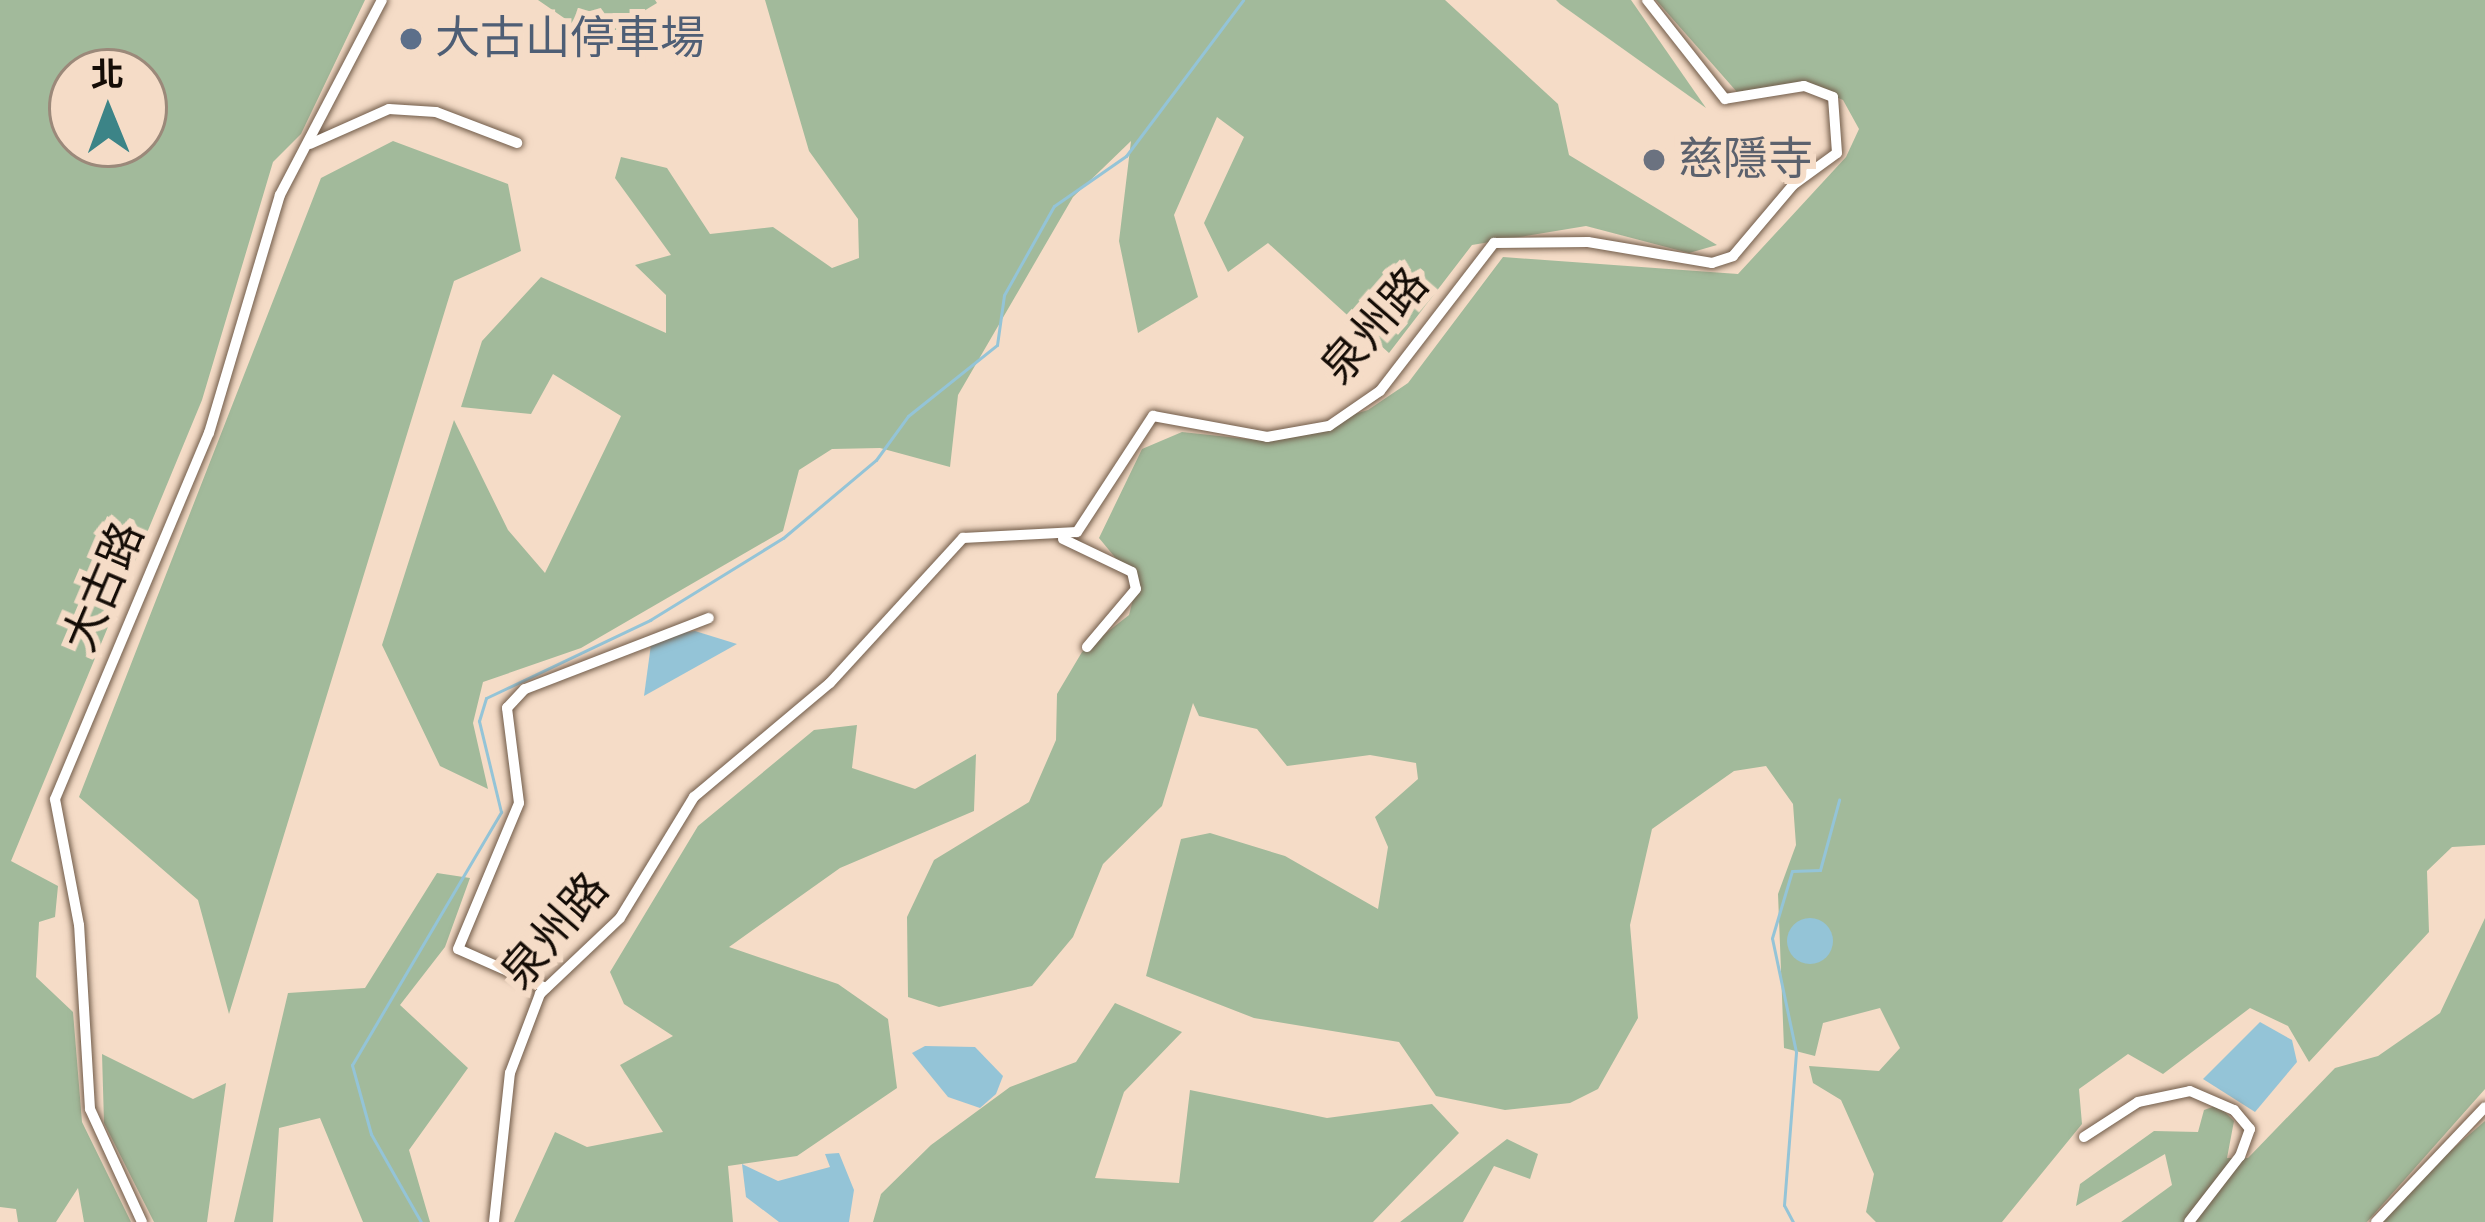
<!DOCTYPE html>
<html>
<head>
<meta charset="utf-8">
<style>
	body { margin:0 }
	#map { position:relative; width:2485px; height:1222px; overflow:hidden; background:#f5dcc7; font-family:Karla,"Noto Sans TC",sans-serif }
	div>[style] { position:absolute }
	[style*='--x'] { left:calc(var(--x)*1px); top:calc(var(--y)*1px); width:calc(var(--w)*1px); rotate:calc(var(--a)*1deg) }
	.green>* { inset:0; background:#a2ba9b }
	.water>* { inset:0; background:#94c4d7 }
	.round { border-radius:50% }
	.stream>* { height:3px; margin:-1.5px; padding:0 1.5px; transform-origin:1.5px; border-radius:1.5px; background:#94c4d7 }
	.roads { filter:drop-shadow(0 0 3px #705b49) drop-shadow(0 0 3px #705b49) }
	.minor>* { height:10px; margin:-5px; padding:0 5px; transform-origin:5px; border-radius:5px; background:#fff }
	.dots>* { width:33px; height:33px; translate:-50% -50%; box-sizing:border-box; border:6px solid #f5dcc7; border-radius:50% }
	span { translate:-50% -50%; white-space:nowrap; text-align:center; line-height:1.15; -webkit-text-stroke:12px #f5dcc7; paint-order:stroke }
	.service-label { font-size:45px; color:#4e5e75 }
	.left { translate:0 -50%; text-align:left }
	.worship-label { font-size:45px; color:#5b616d }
	.street-label { font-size:45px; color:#140c06 }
	.north { position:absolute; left:48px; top:48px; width:120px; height:120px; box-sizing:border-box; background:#f5dcc7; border:3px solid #9b897a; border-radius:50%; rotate:359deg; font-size:33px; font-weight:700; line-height:48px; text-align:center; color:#140c06 }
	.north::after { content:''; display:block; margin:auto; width:42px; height:54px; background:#3c8487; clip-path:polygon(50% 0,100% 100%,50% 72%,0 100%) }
</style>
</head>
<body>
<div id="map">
	<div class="green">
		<i style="clip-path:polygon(evenodd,0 0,365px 0,301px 134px,273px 162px,202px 400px,11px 861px,58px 886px,55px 917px,39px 922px,36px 977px,73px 1012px,82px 1122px,131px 1222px,84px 1222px,78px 1188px,56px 1222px,18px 1222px,16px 1209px,0 1207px,0 0,144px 72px,144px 144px,72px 144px,72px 72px,144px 72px)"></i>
		<i style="clip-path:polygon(538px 0,655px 0,657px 3px,629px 20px,633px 47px,612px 51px)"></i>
		<i style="clip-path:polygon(765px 0,1445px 0,1558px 104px,1569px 155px,1717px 245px,1689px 253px,1586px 226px,1472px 245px,1389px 353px,1268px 243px,1228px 272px,1204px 223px,1244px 137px,1217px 117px,1174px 215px,1198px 297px,1138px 333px,1119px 241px,1131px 141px,1073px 197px,958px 395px,950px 467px,880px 448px,832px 449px,799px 470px,783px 531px,581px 648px,483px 682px,473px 723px,488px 789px,440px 766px,382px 645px,454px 420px,508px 530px,545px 573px,621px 416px,553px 374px,531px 414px,461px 407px,482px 341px,541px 277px,666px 333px,666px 295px,635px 265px,671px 255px,615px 178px,621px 157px,667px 168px,710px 234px,773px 227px,832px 268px,859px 258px,858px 219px,809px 151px)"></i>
		<i style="clip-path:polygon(1556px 0,1631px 0,1706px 108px,1560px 4px)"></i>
		<i style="clip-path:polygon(1656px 0,2485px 0,2485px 845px,2452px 847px,2427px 871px,2429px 932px,2309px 1062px,2288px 1026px,2250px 1008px,2163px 1074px,2128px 1054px,2079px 1089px,2082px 1124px,2002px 1222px,1876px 1222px,1866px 1212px,1874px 1174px,1841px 1100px,1813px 1083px,1809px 1066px,1879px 1071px,1900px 1048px,1880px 1008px,1823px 1023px,1815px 1056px,1784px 1048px,1778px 894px,1796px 845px,1793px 804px,1766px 766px,1734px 771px,1652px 829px,1630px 925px,1638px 1018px,1598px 1089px,1570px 1103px,1505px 1110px,1436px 1096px,1399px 1042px,1254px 1018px,1146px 976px,1181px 839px,1210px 833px,1285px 856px,1378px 909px,1388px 847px,1375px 817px,1418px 779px,1416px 763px,1370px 755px,1287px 766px,1257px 729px,1199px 716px,1193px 703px,1162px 806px,1103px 864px,1073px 937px,1032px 986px,939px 1007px,908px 997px,907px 917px,934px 860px,1029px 802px,1056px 740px,1057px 694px,1082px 652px,1129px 615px,1137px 584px,1099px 538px,1142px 449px,1182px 432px,1266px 441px,1368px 410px,1408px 383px,1503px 257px,1738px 274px,1846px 157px,1859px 129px,1843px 100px,1812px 87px,1737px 92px)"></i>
		<i style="clip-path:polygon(393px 141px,508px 184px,521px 251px,454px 281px,229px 1014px,198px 900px,79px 797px,321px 178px)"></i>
		<i style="clip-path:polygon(857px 725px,852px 768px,915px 789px,976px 754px,974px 811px,840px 868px,729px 947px,838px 984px,888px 1019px,897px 1088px,797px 1156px,728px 1166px,733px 1222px,514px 1222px,555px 1132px,587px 1147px,663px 1132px,620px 1065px,673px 1036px,624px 1004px,610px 972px,698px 826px,814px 730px)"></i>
		<i style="clip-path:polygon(437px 873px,470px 878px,445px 947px,400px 1005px,468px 1068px,409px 1150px,430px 1222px,363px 1222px,320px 1118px,279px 1128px,273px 1222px,234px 1222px,288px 993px,365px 988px)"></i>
		<i style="clip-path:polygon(2485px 918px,2485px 1089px,2367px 1222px,2121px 1222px,2172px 1185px,2165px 1154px,2076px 1206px,2080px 1184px,2154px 1131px,2198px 1132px,2204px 1110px,2218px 1105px,2234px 1121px,2227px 1158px,2248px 1158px,2335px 1068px,2378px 1056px,2440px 1013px)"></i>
		<i style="clip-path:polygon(1115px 1003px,1182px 1032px,1124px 1092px,1095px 1178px,1179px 1183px,1190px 1090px,1327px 1118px,1432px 1104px,1459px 1133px,1373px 1222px,873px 1222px,881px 1194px,931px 1145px,1010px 1087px,1076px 1062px)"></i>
		<i style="clip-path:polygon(102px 1054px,193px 1099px,226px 1083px,207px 1222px,154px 1222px,104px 1123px)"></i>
		<i style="clip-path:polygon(2485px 1121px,2485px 1222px,2383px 1222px,2426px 1172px)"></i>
		<i style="clip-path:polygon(1507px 1139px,1538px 1154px,1530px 1179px,1494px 1166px,1463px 1222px,1400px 1222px)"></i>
	</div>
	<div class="water">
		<i style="clip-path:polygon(695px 631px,737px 644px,644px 696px,652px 637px)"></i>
		<i class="round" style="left:1787px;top:918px;width:46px;height:46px"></i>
		<i style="clip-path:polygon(2260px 1022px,2292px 1040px,2297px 1062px,2255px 1112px,2203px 1079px)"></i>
		<i style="clip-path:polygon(925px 1046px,975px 1047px,1003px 1076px,996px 1094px,980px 1108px,948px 1097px,912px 1053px)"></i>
		<i style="clip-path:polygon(839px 1153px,854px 1190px,849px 1222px,779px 1222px,746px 1197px,742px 1164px,778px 1181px,830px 1167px,825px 1154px)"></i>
	</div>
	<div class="stream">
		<i style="--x:421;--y:1222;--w:101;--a:-119.6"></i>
		<i style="--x:371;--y:1134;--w:72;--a:-105.4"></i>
		<i style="--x:352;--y:1065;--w:294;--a:-59.5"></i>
		<i style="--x:501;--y:812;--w:94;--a:-103.6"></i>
		<i style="--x:479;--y:721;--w:24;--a:-73"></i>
		<i style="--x:486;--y:698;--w:182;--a:-25.4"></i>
		<i style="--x:650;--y:620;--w:156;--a:-31.7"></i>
		<i style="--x:783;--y:538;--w:121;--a:-40"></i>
		<i style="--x:876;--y:460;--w:54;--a:-54"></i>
		<i style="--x:908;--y:416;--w:114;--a:-38.6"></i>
		<i style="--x:997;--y:345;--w:50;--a:-82"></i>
		<i style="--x:1004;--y:295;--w:102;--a:-60.7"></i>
		<i style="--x:1054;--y:206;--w:88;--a:-34.8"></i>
		<i style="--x:1126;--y:156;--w:195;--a:-53.1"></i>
		<i style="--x:1793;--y:1222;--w:19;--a:-118"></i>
		<i style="--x:1784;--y:1205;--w:153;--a:-85.5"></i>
		<i style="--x:1796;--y:1052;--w:116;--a:-101.9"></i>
		<i style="--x:1772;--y:938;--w:70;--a:-73.4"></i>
		<i style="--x:1792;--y:871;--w:28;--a:-2"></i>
		<i style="--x:1820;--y:870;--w:73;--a:-74.8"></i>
	</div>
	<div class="roads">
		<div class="minor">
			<i style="--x:310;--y:144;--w:86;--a:-23.9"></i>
			<i style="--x:389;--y:109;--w:47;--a:3.7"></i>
			<i style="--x:436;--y:112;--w:87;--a:20.9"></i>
			<i style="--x:1063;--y:539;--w:76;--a:25.6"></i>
			<i style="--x:1132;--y:572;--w:17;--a:77"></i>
			<i style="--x:1136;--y:589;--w:76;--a:130.2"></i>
			<i style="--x:546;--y:988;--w:96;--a:-156.1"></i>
			<i style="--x:458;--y:949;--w:158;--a:-67.3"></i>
			<i style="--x:519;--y:803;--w:96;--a:-97.2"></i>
			<i style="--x:507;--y:708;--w:26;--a:-47"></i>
			<i style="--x:525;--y:689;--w:197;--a:-21.1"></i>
			<i style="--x:2084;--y:1137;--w:64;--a:-32.9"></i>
			<i style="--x:2138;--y:1102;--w:53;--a:-11.9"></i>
			<i style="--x:2190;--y:1091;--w:48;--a:23.4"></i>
			<i style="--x:2234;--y:1110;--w:25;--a:50"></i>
			<i style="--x:2250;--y:1129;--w:29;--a:110"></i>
			<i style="--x:2240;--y:1156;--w:83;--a:127.7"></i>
			<i style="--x:142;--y:1222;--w:124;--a:-114.7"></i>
			<i style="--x:90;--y:1109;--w:184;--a:-93.4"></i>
			<i style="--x:79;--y:925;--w:128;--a:-100.8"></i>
			<i style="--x:55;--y:799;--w:397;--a:-67.2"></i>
			<i style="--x:209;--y:433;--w:248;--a:-73.4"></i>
			<i style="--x:280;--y:195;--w:220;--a:-62.4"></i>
			<i style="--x:494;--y:1222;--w:150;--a:-83.9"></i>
			<i style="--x:510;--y:1073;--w:85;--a:-69.2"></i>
			<i style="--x:540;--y:994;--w:110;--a:-43.5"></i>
			<i style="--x:620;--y:918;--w:142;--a:-58.6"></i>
			<i style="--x:694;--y:797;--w:177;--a:-40"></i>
			<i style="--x:830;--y:683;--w:197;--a:-47.5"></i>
			<i style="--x:963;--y:538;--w:114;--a:-3"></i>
			<i style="--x:1077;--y:532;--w:139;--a:-56.8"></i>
			<i style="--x:1153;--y:416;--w:116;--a:10.4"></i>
			<i style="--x:1267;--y:437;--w:63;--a:-10.1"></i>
			<i style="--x:1329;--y:426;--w:62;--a:-34.5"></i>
			<i style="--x:1380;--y:391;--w:187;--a:-52.4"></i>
			<i style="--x:1494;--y:243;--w:94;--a:-0.6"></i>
			<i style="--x:1588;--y:242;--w:126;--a:9.6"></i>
			<i style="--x:1712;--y:263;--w:22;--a:-18"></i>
			<i style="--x:1733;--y:256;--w:93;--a:-49.8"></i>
			<i style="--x:1793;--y:185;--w:54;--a:-36"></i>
			<i style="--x:1837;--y:153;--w:56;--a:-94.1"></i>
			<i style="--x:1833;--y:97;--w:31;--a:-159"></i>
			<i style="--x:1804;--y:86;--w:80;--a:170.7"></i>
			<i style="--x:1725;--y:99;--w:126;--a:-128.2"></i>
			<i style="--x:2376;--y:1222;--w:158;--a:-46.5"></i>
		</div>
	</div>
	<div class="dots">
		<i style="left:411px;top:39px;background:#5c6f8a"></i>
		<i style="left:1654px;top:160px;background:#6b7280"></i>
	</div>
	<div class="service-label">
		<span class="left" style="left:435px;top:39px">大古山停車場</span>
	</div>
	<div class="worship-label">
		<span class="left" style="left:1678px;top:160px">慈隱寺</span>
	</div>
	<div class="street-label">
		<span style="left:1375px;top:326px;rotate:-49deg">泉州路</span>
		<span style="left:104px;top:587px;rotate:-67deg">大古路</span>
		<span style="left:555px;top:931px;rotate:-49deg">泉州路</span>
	</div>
	<div class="north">北</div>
</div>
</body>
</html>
